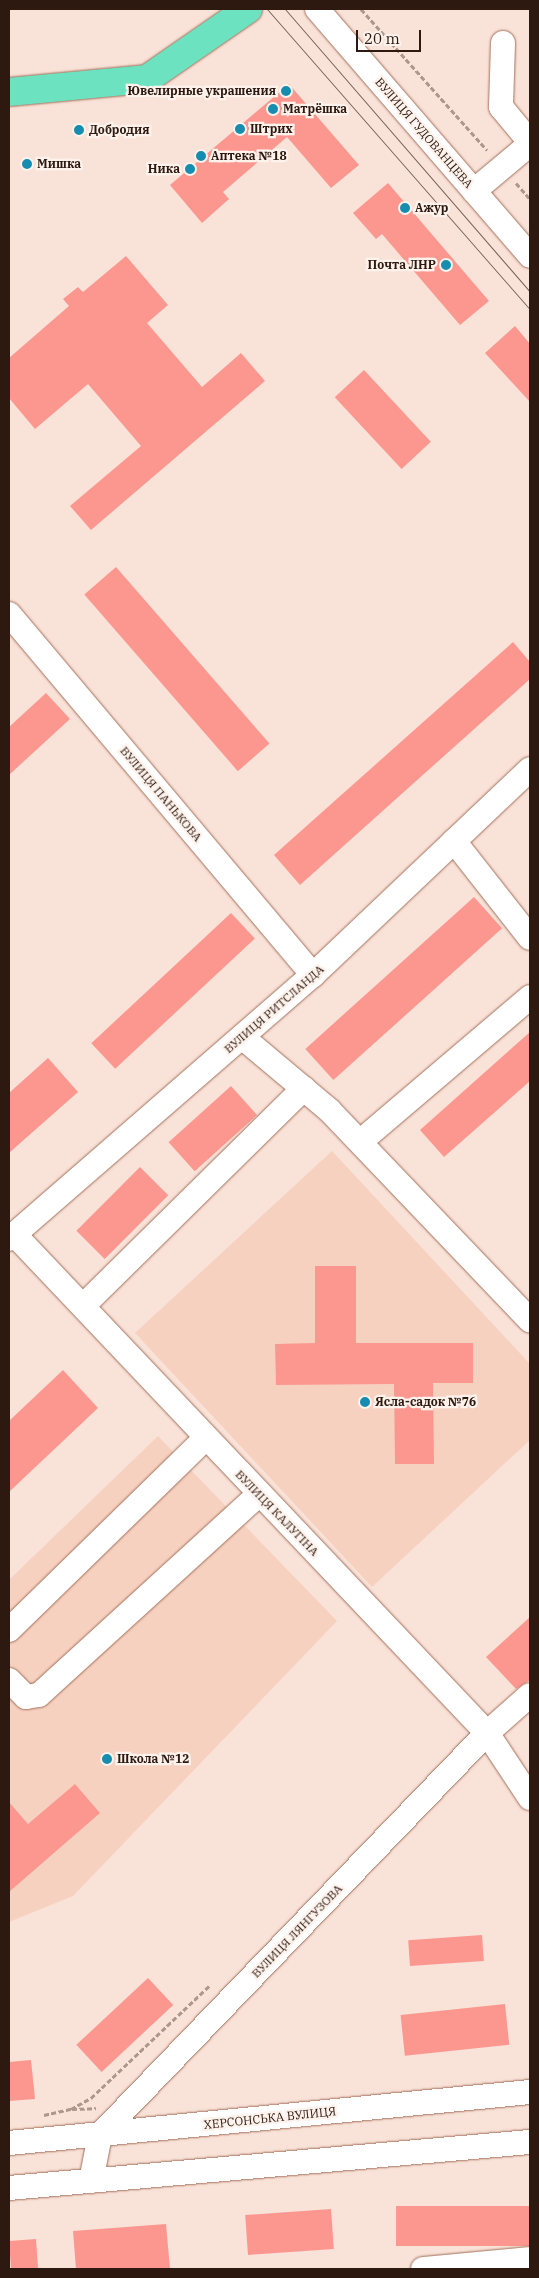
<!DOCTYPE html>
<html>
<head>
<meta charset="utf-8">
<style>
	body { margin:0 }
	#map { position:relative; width:539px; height:2278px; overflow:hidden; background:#f9e2d8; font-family:"IBM Plex Serif",serif }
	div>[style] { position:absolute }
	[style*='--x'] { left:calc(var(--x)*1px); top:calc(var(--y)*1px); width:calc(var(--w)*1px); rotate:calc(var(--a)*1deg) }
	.built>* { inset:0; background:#f7d1c0 }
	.building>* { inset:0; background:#fc978f; transform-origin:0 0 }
	.path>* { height:3px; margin-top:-1.5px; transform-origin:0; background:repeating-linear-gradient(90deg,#ad978d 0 5px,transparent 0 7.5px) }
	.roads { filter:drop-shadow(0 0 1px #a3705a) drop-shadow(0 0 1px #a3705a) }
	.minor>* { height:24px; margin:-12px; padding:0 12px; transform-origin:12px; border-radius:12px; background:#fff }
	.major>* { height:28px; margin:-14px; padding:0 14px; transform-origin:14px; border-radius:14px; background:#6de2c0 }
	.tram>* { height:1px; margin:-0.5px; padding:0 0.5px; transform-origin:0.5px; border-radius:0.5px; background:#766158 }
	.dots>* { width:14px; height:14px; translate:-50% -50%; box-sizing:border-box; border:2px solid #fdf2ec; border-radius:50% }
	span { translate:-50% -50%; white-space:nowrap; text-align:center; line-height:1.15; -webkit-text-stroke:4.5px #fdf2ec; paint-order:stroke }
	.poi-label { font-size:12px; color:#2d1910; font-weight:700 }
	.right { translate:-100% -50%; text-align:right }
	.left { translate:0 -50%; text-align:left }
	.street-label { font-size:12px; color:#2d1910 }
	.frame { position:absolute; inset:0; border:10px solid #2d1910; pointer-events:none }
	.scale { position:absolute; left:356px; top:30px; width:65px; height:22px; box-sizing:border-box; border:2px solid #2d1910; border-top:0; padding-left:6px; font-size:15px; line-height:18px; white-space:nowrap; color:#2d1910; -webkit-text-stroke:4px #fdf2ec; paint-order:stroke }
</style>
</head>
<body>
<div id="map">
	<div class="built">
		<i style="clip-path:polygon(332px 1151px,530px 1364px,530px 1440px,372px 1587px,135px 1333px)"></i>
		<i style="clip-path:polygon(158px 1436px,337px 1621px,73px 1896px,9px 1922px,9px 1580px)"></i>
	</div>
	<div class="building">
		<i style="clip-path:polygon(289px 84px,359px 165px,331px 188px,287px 137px,223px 192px,229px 199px,202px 223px,170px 185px)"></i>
		<i style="clip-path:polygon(388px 183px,489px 301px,460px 325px,382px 234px,376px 239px,353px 213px)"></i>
		<i style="clip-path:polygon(126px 256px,168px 305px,147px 323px,202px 387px,241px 353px,265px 381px,91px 530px,70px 506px,141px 446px,88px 384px,35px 429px,9px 398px,9px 358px,69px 306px,63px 299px,78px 287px,83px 292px)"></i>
		<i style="clip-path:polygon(515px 326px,530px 344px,530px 402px,485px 353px)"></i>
		<i style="left:364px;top:370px;width:98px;height:40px;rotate:47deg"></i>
		<i style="left:116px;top:567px;width:234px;height:42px;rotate:49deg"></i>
		<i style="clip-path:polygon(513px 642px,530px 662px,530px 679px,300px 885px,274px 855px)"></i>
		<i style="clip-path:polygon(46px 693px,70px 719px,9px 775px,9px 727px)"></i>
		<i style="left:474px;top:897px;width:42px;height:227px;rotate:48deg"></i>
		<i style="left:231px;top:913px;width:35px;height:191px;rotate:47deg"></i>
		<i style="clip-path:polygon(530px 1032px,530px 1081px,444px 1157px,420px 1130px)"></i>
		<i style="clip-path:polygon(48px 1058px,78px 1092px,9px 1153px,9px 1093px)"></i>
		<i style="left:231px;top:1086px;width:39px;height:84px;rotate:48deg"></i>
		<i style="left:140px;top:1167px;width:40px;height:90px;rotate:45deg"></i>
		<i style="clip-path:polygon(315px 1266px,356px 1266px,356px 1343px,473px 1343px,473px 1383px,433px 1383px,434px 1464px,395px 1464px,394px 1384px,276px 1385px,275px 1344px,315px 1343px)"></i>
		<i style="clip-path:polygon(63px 1370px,98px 1408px,9px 1492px,9px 1421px)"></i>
		<i style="clip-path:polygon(530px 1617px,530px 1680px,516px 1689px,486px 1657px)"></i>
		<i style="clip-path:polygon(75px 1784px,100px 1813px,9px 1892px,9px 1802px,28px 1824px)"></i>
		<i style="left:482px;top:1935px;width:26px;height:74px;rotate:86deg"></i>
		<i style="left:148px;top:1978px;width:37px;height:98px;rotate:47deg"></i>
		<i style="left:505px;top:2004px;width:41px;height:105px;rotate:84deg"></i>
		<i style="clip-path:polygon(31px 2060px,35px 2099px,9px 2101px,9px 2062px)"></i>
		<i style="left:530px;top:2206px;width:40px;height:134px;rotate:90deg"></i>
		<i style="left:331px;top:2209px;width:40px;height:86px;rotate:86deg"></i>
		<i style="clip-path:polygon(166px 2224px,170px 2269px,76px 2269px,73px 2231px)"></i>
		<i style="left:36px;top:2239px;width:30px;height:27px;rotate:86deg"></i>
	</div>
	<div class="path">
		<i style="--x:361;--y:9;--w:189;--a:48.2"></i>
		<i style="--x:516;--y:183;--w:21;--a:49"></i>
		<i style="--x:72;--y:2109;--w:24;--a:-2"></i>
		<i style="--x:44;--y:2115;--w:28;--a:-13"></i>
		<i style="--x:71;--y:2109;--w:23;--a:-29"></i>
		<i style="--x:91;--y:2098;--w:164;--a:-43.5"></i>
	</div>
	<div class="roads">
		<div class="minor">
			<i style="--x:317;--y:9;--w:326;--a:49.2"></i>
			<i style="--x:503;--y:43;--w:64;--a:91.8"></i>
			<i style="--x:501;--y:107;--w:45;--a:50.4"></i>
			<i style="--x:474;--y:191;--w:73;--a:-40"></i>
			<i style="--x:9;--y:614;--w:472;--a:49.9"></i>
			<i style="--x:454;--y:841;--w:123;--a:51.9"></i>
			<i style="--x:242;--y:1037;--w:114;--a:40"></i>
			<i style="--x:329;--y:1110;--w:291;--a:46.3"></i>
			<i style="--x:361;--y:1141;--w:222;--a:-40.4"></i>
			<i style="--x:14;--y:1234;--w:688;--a:46.53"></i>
			<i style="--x:487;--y:1733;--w:78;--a:56.5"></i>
			<i style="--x:9;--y:1239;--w:403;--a:-41"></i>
			<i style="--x:313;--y:975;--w:299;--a:-43.5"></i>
			<i style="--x:83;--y:1306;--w:310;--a:-44.6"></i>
			<i style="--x:9;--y:1630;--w:275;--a:-44.3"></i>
			<i style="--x:9;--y:1680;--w:24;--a:45"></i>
			<i style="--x:26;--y:1697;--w:13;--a:-9"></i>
			<i style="--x:39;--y:1695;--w:298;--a:-42.4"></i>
			<i style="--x:9;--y:2143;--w:523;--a:-5.59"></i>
			<i style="--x:91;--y:2181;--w:47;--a:-78.9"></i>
			<i style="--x:100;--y:2135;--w:558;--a:-46.09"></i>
			<i style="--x:487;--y:1733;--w:57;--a:-41.5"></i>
			<i style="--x:9;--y:2188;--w:523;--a:-5.05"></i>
			<i style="--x:423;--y:2269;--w:107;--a:-5.3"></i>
		</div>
		<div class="major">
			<i style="--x:9;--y:92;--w:139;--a:-5.4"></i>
			<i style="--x:147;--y:79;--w:123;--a:-34.7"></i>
		</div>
	</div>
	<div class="tram">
		<i style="--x:267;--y:9;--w:399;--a:48.8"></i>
		<i style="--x:285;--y:9;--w:374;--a:49.1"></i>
	</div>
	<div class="dots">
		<i style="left:286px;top:91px;background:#168caf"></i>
		<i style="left:273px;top:109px;background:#168caf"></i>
		<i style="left:240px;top:129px;background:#168caf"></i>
		<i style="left:79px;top:130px;background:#168caf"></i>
		<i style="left:201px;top:156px;background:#168caf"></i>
		<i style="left:27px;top:164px;background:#168caf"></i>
		<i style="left:190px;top:169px;background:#168caf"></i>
		<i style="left:405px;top:208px;background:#168caf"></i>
		<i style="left:446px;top:265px;background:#168caf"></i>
		<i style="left:365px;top:1402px;background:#168caf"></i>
		<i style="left:107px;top:1759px;background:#168caf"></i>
	</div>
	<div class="poi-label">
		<span class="right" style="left:276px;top:91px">Ювелирные украшения</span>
		<span class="left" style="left:283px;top:109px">Матрёшка</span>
		<span class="left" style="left:250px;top:129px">Штрих</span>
		<span class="left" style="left:89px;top:130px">Добродия</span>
		<span class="left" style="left:211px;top:156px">Аптека №18</span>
		<span class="left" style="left:37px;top:164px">Мишка</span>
		<span class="right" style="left:180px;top:169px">Ника</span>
		<span class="left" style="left:415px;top:208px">Ажур</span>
		<span class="right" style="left:436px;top:265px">Почта ЛНР</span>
		<span class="left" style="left:375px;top:1402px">Ясла-садок №76</span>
		<span class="left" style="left:117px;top:1759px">Школа №12</span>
	</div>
	<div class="street-label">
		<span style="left:424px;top:133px;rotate:49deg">ВУЛИЦЯ ГУДОВАНЦЕВА</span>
		<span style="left:161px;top:794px;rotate:50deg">ВУЛИЦЯ ПАНЬКОВА</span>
		<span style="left:274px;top:1009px;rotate:-41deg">ВУЛИЦЯ РИТСЛАНДА</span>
		<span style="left:277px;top:1513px;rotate:46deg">ВУЛИЦЯ КАЛУГІНА</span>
		<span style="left:297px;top:1931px;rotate:-46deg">ВУЛИЦЯ ЛЯНГУЗОВА</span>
		<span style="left:270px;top:2118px;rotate:-6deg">ХЕРСОНСЬКА ВУЛИЦЯ</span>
	</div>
	<div class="frame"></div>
	<div class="scale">20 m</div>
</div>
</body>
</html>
